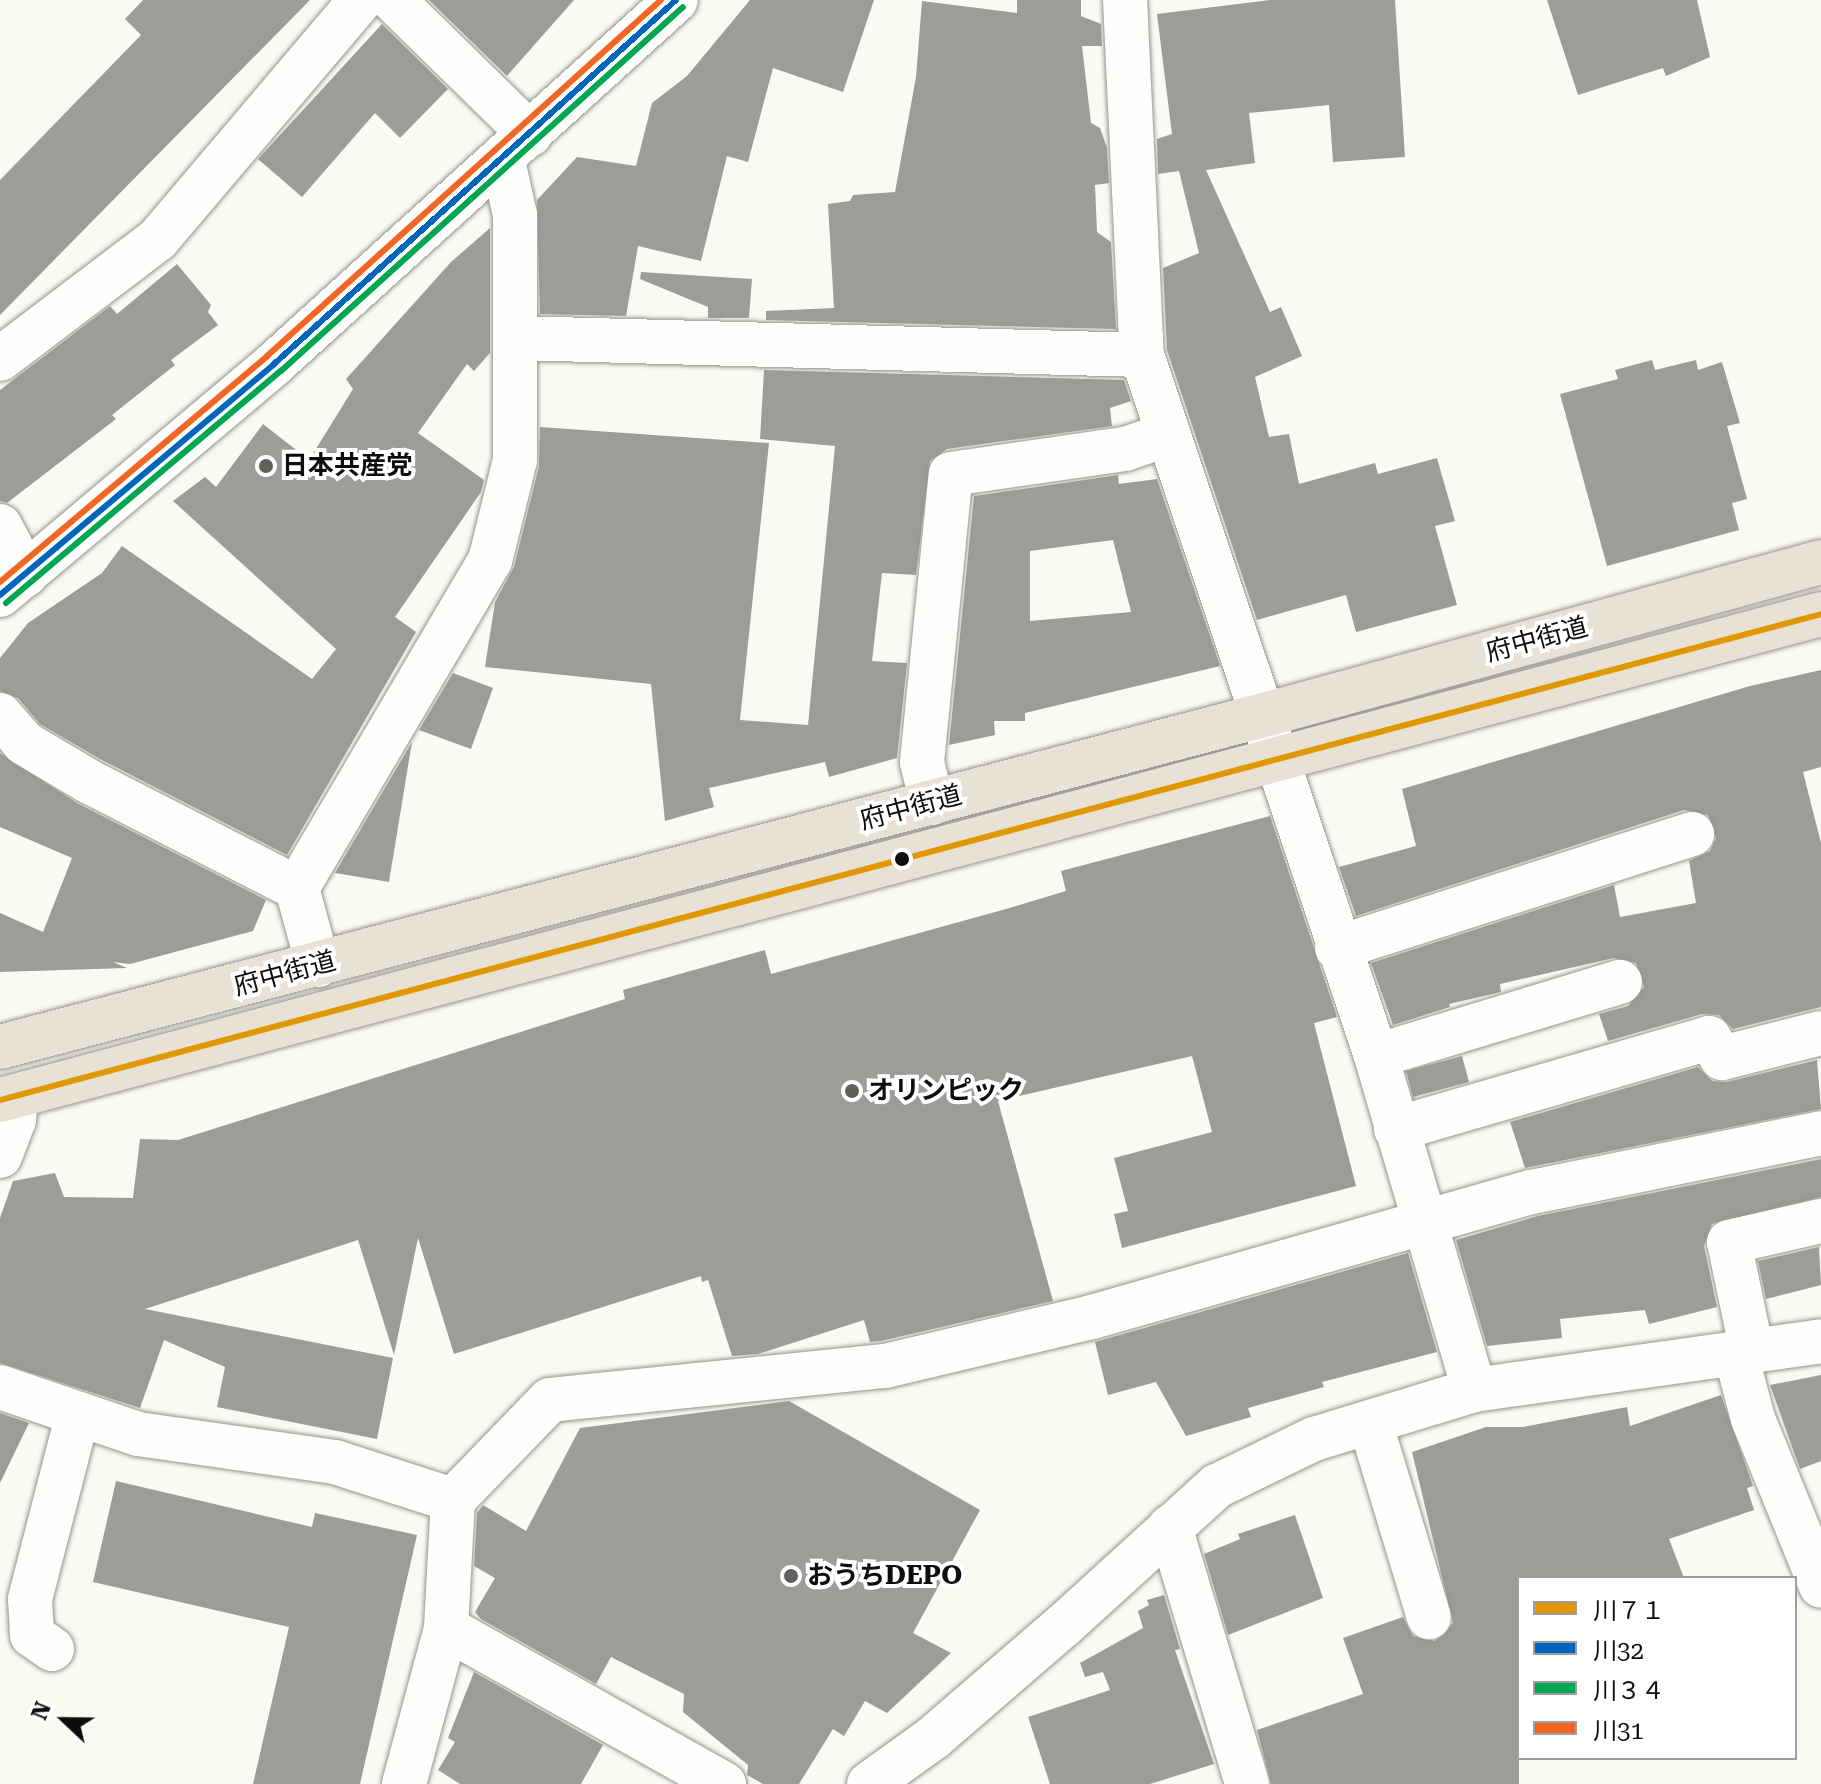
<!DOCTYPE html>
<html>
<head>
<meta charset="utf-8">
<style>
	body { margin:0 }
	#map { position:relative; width:1821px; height:1784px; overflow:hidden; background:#fafaf2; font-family:"Roboto Serif","Noto Sans JP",serif }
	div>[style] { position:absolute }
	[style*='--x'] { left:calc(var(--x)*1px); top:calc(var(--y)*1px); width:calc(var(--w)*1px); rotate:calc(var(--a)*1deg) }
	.building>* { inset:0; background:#9d9c98; transform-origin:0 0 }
	.roads { filter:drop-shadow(0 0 2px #949490) drop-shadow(0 0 2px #949490) }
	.minor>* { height:44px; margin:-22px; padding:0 22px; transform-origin:22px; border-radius:22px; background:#fefefd }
	.highway>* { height:44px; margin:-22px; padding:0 22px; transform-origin:22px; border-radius:22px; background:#e8e1d6 }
	.bus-1>* { height:6px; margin:-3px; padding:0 3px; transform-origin:3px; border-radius:3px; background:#e09701 }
	.bus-2>* { height:6px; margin:-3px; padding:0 3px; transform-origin:3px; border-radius:3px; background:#0065bd }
	.bus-3>* { height:6px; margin:-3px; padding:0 3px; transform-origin:3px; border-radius:3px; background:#00a651 }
	.bus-4>* { height:6px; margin:-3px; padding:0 3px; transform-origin:3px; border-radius:3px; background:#f26522 }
	.dots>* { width:22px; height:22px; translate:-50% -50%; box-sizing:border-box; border:4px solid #fff; border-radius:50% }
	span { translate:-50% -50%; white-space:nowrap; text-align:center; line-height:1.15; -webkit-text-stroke:8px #fff; paint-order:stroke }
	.poi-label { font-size:26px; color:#0d0d0d; font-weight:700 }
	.left { translate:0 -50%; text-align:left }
	.street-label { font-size:26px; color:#0d0d0d }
	.legend { position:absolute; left:1517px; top:1576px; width:280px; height:184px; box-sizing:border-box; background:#fff; border:2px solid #9e9e9e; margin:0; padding:10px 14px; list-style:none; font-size:24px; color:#0d0d0d }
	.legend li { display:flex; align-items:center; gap:16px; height:40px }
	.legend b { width:40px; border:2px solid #9e9e9e }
	.north { position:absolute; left:24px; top:1680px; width:80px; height:80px; -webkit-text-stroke:6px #fff; paint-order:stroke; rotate:292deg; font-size:22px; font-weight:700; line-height:32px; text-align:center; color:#0d0d0d }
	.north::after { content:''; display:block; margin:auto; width:28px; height:36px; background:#0d0d0d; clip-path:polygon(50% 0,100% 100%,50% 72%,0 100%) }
</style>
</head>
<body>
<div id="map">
	<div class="building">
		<i style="clip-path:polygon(143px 0,310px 0,0 315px,0 180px,141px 35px,125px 19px)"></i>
		<i style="clip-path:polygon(429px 0,574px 0,507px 76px)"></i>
		<i style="clip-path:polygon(750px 0,874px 0,843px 92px,773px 68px,748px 162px,727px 156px,701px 261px,638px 246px,626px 316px,540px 314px,537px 200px,577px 157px,636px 166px,652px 103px,687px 76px)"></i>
		<i style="clip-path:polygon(1017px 0,1081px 0,1081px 16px,1101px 24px,1102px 46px,1082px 46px,1091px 123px,1100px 128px,1107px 148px,1109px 183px,1095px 185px,1097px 232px,1111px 242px,1116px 329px,766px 320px,766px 311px,834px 308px,828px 204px,850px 201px,853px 195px,895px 192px,916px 77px,922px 1px,1017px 13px)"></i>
		<i style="clip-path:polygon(1270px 0,1395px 0,1405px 157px,1333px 162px,1329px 105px,1249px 113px,1255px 163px,1206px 170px,1270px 312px,1281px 307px,1302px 356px,1255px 377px,1269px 437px,1289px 434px,1299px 484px,1375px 463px,1378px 474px,1437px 458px,1455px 521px,1435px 526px,1457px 605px,1356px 632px,1346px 595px,1257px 620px,1167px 350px,1163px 268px,1199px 253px,1179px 171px,1158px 174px,1157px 139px,1172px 134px,1157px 14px)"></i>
		<i style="clip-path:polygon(1547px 0,1697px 0,1710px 57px,1666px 76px,1663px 68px,1578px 95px)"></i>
		<i style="clip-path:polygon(382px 24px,448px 89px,400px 138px,375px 113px,302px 197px,258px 159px)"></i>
		<i style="clip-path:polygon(490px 228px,490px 353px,474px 371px,467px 364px,418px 433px,484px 480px,481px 492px,395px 617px,416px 632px,287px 855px,100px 759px,40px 724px,18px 698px,0 691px,0 658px,28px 623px,102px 573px,122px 546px,312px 679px,336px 649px,173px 501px,205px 477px,216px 487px,263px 424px,309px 460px,353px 389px,346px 379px,451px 262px)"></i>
		<i style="clip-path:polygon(177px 264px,211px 305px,208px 312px,218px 325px,171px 360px,175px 365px,112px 415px,116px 419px,7px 503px,0 501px,0 390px,110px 306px,117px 314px)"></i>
		<i style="clip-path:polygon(641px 272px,752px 279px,749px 318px,708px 318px,708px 307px,640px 279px)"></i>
		<i style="clip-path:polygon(1652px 360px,1655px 370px,1696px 360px,1698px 370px,1722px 362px,1740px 423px,1727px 426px,1747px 499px,1732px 503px,1739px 530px,1607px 566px,1560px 394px,1618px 379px,1615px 370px)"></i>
		<i style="clip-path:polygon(764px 370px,1124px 380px,1131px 401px,1110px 408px,1112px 426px,947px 449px,930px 461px,916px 575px,882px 573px,872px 661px,907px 663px,897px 758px,829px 777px,825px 762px,709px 788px,714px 807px,665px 821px,651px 684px,485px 667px,495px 602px,514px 567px,539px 466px,540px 427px,769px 443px,740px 720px,808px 725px,835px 446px,760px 439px)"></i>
		<i style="clip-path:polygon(evenodd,1118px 475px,1119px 484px,1157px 479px,1220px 666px,1025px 713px,1025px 721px,994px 721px,995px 735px,949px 745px,974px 496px,1118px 475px,1113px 540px,1131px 612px,1030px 621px,1030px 551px,1113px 540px)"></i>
		<i style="clip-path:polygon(1821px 670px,1821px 767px,1803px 772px,1821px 843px,1821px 1007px,1733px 1029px,1719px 1015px,1702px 1014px,1608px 1041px,1599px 1014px,1628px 1006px,1644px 987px,1636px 963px,1614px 958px,1500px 984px,1501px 992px,1449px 1004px,1450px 1007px,1393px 1025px,1371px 963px,1614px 885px,1620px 917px,1696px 903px,1689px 861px,1710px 851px,1716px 838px,1708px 815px,1684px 810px,1356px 916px,1339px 867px,1416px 846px,1402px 789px,1750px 686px)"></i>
		<i style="clip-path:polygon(453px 673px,493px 688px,471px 749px,419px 730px)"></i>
		<i style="clip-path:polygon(412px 742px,389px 882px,335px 873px)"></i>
		<i style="clip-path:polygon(0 753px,77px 803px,266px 900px,253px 931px,130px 964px,113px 962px,127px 968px,0 972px,0 913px,43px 932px,72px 858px,0 827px)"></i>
		<i style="clip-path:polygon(1270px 816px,1337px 1017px,1314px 1023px,1356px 1186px,1122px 1248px,1114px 1214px,1128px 1211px,1114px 1158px,1212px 1132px,1192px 1056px,998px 1101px,1053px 1301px,881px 1341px,870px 1342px,864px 1320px,758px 1354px,732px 1356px,708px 1280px,702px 1282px,701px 1276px,454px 1354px,418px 1238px,394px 1355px,358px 1240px,145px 1309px,393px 1358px,377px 1439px,217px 1407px,225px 1367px,164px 1340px,140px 1408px,0 1363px,0 1218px,13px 1181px,55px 1173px,64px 1197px,133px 1198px,140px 1139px,178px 1140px,625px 999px,623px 990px,765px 950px,771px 974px,1006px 909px,1066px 891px,1061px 871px)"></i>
		<i style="left:1462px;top:1056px;width:27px;height:58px;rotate:75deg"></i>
		<i style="clip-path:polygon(1817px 1060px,1821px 1109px,1525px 1168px,1510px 1122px,1698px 1067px,1712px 1081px,1727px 1082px)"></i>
		<i style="clip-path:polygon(1821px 1159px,1821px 1197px,1712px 1224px,1704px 1246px,1717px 1307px,1649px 1324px,1645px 1310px,1560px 1319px,1562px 1338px,1487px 1346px,1456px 1240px,1538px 1216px)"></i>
		<i style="clip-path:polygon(1819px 1247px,1821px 1285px,1766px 1299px,1758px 1261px)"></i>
		<i style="clip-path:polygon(1408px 1253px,1437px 1352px,1322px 1382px,1324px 1387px,1248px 1408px,1251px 1417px,1186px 1436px,1156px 1382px,1108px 1395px,1095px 1342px)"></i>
		<i style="clip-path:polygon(1821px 1375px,1821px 1461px,1800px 1469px,1770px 1385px)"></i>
		<i style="clip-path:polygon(1721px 1395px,1753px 1486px,1747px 1488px,1754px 1510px,1669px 1539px,1684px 1578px,1519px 1578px,1519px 1784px,1271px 1784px,1257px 1730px,1363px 1694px,1343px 1638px,1403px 1617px,1413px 1636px,1435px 1641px,1453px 1623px,1412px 1452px,1486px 1427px,1523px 1427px,1627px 1407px,1630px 1426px)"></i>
		<i style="clip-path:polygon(789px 1401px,980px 1510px,913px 1633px,951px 1653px,887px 1713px,865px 1701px,844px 1736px,833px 1729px,799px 1784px,763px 1784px,747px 1775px,748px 1765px,683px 1712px,684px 1694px,611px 1657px,596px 1684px,481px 1619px,475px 1612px,495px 1578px,474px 1566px,477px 1513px,483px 1505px,526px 1531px,580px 1428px)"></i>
		<i style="clip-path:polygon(0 1413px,29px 1423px,0 1483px)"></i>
		<i style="clip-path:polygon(116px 1481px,312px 1527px,315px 1513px,417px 1535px,360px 1784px,253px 1784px,289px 1627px,93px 1582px)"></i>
		<i style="clip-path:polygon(1295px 1515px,1323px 1598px,1228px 1635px,1204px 1554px,1240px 1539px,1238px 1534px)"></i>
		<i style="clip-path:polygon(1164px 1595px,1180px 1649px,1175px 1650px,1214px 1764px,1150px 1784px,1050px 1784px,1028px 1717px,1110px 1690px,1103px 1672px,1085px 1677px,1080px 1663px,1143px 1628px,1138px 1611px,1149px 1605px,1147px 1600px)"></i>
		<i style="clip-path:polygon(474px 1672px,603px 1745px,581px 1784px,460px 1784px,438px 1770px,455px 1742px,448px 1738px)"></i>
	</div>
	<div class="roads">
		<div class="minor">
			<i style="--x:393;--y:0;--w:192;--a:44.4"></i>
			<i style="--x:1125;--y:0;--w:355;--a:87.3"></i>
			<i style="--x:1142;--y:355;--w:739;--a:71.54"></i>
			<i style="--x:1376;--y:1056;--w:348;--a:73.6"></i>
			<i style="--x:518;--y:338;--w:624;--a:1.56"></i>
			<i style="--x:0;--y:359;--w:198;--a:-37.2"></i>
			<i style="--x:158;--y:239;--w:314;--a:-49.7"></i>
			<i style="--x:0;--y:526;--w:55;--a:62"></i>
			<i style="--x:0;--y:595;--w:358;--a:-40.1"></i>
			<i style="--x:274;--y:364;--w:542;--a:-42.16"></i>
			<i style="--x:0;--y:715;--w:37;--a:49"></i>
			<i style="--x:24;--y:743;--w:74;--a:30.7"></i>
			<i style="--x:88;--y:781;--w:235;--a:27.1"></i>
			<i style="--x:932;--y:803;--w:42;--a:-103.7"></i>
			<i style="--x:922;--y:762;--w:289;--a:-84.3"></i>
			<i style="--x:951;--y:474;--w:176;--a:-8.2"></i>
			<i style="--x:1125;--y:449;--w:46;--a:-18.8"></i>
			<i style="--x:1337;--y:948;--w:373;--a:-17.8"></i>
			<i style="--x:318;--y:965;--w:80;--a:-105.3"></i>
			<i style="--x:297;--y:888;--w:380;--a:-59.5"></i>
			<i style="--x:490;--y:561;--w:104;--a:-76.1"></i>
			<i style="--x:515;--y:460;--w:245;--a:-90"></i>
			<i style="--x:515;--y:215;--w:55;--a:-102.5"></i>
			<i style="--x:1376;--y:1056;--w:255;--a:-16.9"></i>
			<i style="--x:1396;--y:1129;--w:326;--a:-16.2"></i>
			<i style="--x:1709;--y:1038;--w:24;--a:57"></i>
			<i style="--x:1722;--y:1058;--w:102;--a:-14.2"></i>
			<i style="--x:0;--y:1156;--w:39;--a:-69"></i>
			<i style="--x:14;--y:1120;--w:23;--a:-85"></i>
			<i style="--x:1752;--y:1352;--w:112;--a:-101.8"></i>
			<i style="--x:1729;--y:1242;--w:94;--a:-12.9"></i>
			<i style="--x:1736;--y:1355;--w:66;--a:75.1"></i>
			<i style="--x:1753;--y:1419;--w:180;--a:67.8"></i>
			<i style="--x:0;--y:1387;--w:146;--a:18.8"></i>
			<i style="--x:138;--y:1434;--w:199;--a:8.1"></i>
			<i style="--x:335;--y:1462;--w:124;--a:17.9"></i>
			<i style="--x:1370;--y:1422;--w:204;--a:73.2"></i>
			<i style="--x:1170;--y:1527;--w:268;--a:73.3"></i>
			<i style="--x:446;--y:1628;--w:319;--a:29.3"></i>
			<i style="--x:52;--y:1649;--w:24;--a:-145"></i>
			<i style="--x:32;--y:1635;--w:36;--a:-93"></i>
			<i style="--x:30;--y:1599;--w:191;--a:-75.5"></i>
			<i style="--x:404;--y:1784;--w:162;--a:-74.9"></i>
			<i style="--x:446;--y:1628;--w:128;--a:-86.9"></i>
			<i style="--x:453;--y:1500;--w:139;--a:-45.9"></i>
			<i style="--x:550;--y:1400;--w:337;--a:-5.8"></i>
			<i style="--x:885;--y:1366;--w:213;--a:-13.3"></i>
			<i style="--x:1092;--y:1317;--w:457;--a:-15.9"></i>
			<i style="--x:1532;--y:1192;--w:295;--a:-11.5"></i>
			<i style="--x:869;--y:1784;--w:79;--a:-35.7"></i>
			<i style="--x:933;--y:1738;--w:173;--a:-40.8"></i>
			<i style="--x:1064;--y:1625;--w:207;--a:-42.3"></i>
			<i style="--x:1217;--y:1486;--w:108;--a:-25.9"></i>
			<i style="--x:1314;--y:1439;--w:167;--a:-17"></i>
			<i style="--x:1474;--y:1390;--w:350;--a:-8"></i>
		</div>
		<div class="highway">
			<i style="--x:0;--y:1047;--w:1307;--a:-14.72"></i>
			<i style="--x:1264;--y:715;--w:578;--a:-15.36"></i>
			<i style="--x:0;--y:1100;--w:1885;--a:-14.94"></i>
		</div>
	</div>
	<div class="bus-1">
		<i style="--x:0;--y:1100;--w:1885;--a:-14.94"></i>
	</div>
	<div class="bus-2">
		<i style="--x:0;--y:595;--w:358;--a:-40.1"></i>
		<i style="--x:274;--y:364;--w:542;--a:-42.16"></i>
	</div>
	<div class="bus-3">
		<i style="--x:6;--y:603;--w:360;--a:-40.2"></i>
		<i style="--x:281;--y:371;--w:542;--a:-42.16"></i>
	</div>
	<div class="bus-4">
		<i style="--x:0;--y:582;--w:350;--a:-40.2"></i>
		<i style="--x:267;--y:356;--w:531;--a:-42.1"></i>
	</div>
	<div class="dots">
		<i style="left:266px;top:466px;background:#60605d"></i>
		<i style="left:902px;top:859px;background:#0d0d0d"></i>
		<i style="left:852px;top:1091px;background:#60605d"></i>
		<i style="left:791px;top:1576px;background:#60605d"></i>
	</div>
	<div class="poi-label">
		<span class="left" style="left:282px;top:466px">日本共産党</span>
		<span class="left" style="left:868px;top:1091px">オリンピック</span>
		<span class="left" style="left:807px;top:1576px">おうちDEPO</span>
	</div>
	<div class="street-label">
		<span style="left:1537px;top:640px;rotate:-15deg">府中街道</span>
		<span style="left:911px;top:808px;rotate:-15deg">府中街道</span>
		<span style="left:285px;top:974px;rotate:-15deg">府中街道</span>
	</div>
	<ul class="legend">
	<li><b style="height:10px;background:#e09701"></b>川７１</li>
	<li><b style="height:10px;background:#0065bd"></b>川32</li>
	<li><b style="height:10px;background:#00a651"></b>川３４</li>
	<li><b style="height:10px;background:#f26522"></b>川31</li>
	</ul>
	<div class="north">N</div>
</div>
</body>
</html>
